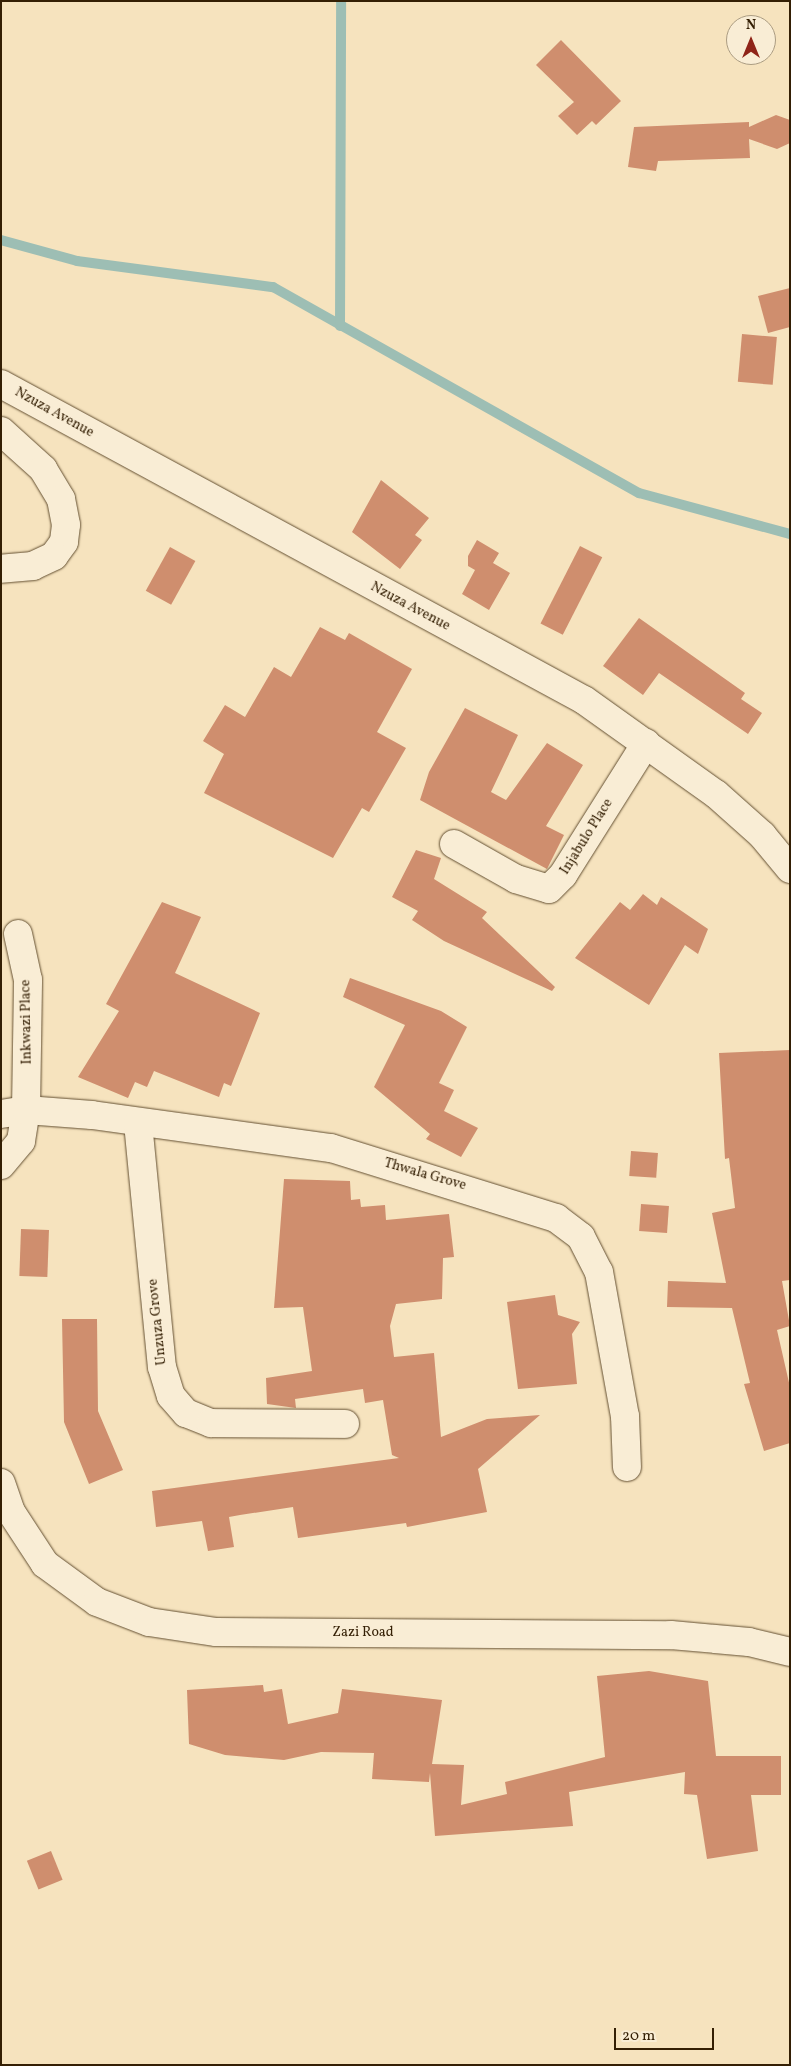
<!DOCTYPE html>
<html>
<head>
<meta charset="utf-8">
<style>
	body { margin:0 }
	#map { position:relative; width:791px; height:2066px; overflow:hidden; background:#f6e3be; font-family:Vollkorn,serif }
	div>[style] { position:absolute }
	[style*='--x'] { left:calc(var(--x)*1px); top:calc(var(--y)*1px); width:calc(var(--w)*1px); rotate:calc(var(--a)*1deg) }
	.stream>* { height:10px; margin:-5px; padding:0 5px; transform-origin:5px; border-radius:5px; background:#9dbeb4 }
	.building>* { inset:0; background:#cf8e6e; transform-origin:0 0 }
	.roads { filter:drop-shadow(0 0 1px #645032) drop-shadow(0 0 1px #645032) }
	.minor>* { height:28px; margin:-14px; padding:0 14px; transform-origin:14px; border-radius:14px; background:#f9edd5 }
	span { translate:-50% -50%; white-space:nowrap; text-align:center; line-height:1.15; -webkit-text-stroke:4px #f9edd5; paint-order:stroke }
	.street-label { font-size:14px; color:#341f04 }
	.frame { position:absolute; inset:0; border:2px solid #341f04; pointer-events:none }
	.north { position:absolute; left:726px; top:15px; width:50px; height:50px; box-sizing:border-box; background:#f9edd5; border:1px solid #aa9b81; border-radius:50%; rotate:0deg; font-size:14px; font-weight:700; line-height:20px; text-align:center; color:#341f04 }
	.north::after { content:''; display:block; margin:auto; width:18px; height:22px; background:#8f2418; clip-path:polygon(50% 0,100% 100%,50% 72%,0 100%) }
	.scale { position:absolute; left:614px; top:2028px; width:100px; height:22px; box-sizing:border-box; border:2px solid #341f04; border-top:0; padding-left:6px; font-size:15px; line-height:18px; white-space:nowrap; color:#341f04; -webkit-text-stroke:4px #f9edd5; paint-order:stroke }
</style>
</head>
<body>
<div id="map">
	<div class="stream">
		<i style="--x:1;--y:240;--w:79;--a:15.4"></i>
		<i style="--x:77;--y:261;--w:198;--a:7.6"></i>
		<i style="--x:273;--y:287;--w:420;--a:29.4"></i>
		<i style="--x:639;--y:493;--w:156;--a:15.2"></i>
		<i style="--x:340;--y:326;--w:325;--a:-89.8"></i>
	</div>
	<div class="building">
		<i style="clip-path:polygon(561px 40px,621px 101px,596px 125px,592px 121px,577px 135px,558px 116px,574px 102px,536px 65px)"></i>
		<i style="clip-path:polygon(776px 115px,790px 120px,790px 143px,777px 149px,749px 139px,750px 158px,658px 161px,656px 171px,628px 167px,634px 127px,749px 122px,749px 127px)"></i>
		<i style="clip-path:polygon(790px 288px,790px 327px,768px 333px,758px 296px)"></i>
		<i style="left:742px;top:334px;width:35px;height:48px;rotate:5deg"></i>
		<i style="clip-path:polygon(381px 480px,429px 518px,415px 535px,422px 540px,400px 569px,352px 532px)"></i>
		<i style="clip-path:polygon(477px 540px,499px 553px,493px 563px,510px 573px,489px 610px,462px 594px,475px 570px,468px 566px,468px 556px)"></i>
		<i style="left:580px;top:546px;width:25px;height:87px;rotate:27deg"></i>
		<i style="left:170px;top:547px;width:29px;height:50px;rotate:29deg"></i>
		<i style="clip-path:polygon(639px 618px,745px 693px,741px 699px,762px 713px,748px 734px,659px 673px,643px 695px,603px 666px)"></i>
		<i style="clip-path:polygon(320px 627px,345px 640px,349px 633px,412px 669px,377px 732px,406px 748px,369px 812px,362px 808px,333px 858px,204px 793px,224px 754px,203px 741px,225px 705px,245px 717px,274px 667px,291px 677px)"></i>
		<i style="clip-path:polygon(465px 708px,518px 735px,491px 792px,506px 800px,547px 743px,583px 765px,546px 826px,564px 835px,547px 869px,420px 800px,429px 772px)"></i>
		<i style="clip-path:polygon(416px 850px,441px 858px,434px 879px,487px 912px,482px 918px,555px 987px,552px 991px,444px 941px,412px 920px,418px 911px,392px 897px)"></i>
		<i style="clip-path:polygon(643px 894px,657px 905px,661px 897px,708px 929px,698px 954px,685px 945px,649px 1005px,575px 958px,620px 902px,630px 910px)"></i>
		<i style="clip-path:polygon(162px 902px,201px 917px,175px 973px,260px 1013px,231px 1086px,224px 1083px,219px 1097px,154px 1071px,147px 1087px,135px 1082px,128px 1098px,78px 1077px,119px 1011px,106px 1004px)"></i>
		<i style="clip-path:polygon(350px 978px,441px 1011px,467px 1027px,439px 1083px,454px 1090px,444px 1111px,478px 1128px,461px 1157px,426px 1139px,430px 1134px,374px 1087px,405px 1025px,343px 997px)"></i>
		<i style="clip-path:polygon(790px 1050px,790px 1280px,782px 1281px,790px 1326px,777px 1330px,790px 1387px,790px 1443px,764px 1451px,744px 1384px,750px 1383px,732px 1308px,667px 1307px,668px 1281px,726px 1283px,712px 1213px,735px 1208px,729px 1158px,725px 1159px,719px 1053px)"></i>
		<i style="left:631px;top:1151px;width:27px;height:25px;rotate:4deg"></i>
		<i style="clip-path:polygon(284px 1179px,350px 1181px,351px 1200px,360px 1199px,361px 1207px,385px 1205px,386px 1220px,449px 1214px,454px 1257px,443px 1258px,442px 1299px,396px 1304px,390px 1326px,394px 1357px,434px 1353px,441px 1437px,487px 1419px,540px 1415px,478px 1469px,487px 1512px,407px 1527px,406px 1523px,298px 1538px,293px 1507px,240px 1515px,229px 1517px,234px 1547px,208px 1551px,202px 1521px,156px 1527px,152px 1491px,399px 1458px,392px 1455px,383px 1400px,365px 1403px,363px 1389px,295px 1399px,296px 1408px,267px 1404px,266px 1378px,312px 1371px,303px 1307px,274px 1308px)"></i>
		<i style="left:641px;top:1204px;width:28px;height:27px;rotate:4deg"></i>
		<i style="left:21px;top:1229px;width:28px;height:47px;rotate:2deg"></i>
		<i style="clip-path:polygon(555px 1295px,558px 1315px,580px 1322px,572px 1334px,577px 1384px,518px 1389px,507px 1302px)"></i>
		<i style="clip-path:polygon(62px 1319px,97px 1319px,98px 1411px,123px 1470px,89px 1484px,64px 1422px)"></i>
		<i style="clip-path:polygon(649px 1671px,708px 1681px,716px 1756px,781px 1756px,781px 1795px,751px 1795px,758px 1851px,707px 1859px,697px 1795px,684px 1794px,685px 1772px,569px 1792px,573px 1826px,435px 1836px,430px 1773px,429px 1782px,372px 1779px,374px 1753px,321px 1752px,284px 1760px,225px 1755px,189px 1744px,187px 1690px,263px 1685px,264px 1692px,282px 1689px,288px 1724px,338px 1713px,342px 1689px,442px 1700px,432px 1764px,464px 1765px,461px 1805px,507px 1794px,505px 1782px,605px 1757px,597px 1676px)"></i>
		<i style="left:51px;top:1851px;width:31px;height:26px;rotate:68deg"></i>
	</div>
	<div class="roads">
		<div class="minor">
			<i style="--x:1;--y:384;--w:663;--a:28.46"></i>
			<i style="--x:584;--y:700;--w:162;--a:35.5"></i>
			<i style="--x:716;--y:794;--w:62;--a:41.7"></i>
			<i style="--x:762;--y:835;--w:44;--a:50.5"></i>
			<i style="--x:1;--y:431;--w:57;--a:42.1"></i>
			<i style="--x:43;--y:469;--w:35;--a:59"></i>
			<i style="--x:61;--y:499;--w:26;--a:79"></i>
			<i style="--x:66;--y:525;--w:17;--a:97"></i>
			<i style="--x:64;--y:542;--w:17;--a:126"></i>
			<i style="--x:54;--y:556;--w:23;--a:155"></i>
			<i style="--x:33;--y:566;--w:32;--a:175"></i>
			<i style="--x:454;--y:844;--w:71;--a:29.4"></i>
			<i style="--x:516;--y:879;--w:34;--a:17"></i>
			<i style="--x:549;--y:889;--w:20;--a:-45"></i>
			<i style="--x:563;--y:875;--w:156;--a:-57.8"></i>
			<i style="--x:1;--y:1114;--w:25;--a:-9"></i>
			<i style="--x:26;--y:1110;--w:66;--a:4.3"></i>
			<i style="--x:92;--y:1115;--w:241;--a:7.9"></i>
			<i style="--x:331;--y:1148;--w:236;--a:17.3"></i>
			<i style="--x:556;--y:1218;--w:31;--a:37"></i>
			<i style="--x:581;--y:1237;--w:39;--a:63"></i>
			<i style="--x:599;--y:1272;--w:146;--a:79.8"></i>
			<i style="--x:625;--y:1416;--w:51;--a:87.8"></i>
			<i style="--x:138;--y:1123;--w:245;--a:84.4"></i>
			<i style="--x:162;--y:1367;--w:30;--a:73"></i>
			<i style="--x:171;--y:1396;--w:23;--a:49"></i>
			<i style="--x:186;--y:1413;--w:27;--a:22"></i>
			<i style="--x:211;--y:1423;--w:134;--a:0.4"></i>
			<i style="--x:1;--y:1165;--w:31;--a:-50"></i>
			<i style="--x:21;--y:1141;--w:31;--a:-81"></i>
			<i style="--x:26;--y:1110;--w:130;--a:-89.1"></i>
			<i style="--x:28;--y:980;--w:47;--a:-102.3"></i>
			<i style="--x:1;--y:1483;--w:31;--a:71"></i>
			<i style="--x:11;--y:1512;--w:62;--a:56.8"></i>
			<i style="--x:45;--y:1564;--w:64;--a:36.2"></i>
			<i style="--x:97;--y:1602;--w:56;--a:21"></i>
			<i style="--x:149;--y:1622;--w:68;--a:8.5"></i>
			<i style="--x:216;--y:1632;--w:455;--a:0.4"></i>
			<i style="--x:671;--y:1635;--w:78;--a:5.1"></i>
			<i style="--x:749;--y:1642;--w:42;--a:13.7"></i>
		</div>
	</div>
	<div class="street-label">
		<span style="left:54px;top:413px;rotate:29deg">Nzuza Avenue</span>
		<span style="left:410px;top:607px;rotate:28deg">Nzuza Avenue</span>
		<span style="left:587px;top:837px;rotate:-58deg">Injabulo Place</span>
		<span style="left:27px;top:1022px;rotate:-91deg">Inkwazi Place</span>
		<span style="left:425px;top:1175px;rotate:16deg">Thwala Grove</span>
		<span style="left:158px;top:1322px;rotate:-96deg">Unzuza Grove</span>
		<span style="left:363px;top:1633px">Zazi Road</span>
	</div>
	<div class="frame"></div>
	<div class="north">N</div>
	<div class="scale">20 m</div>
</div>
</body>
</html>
